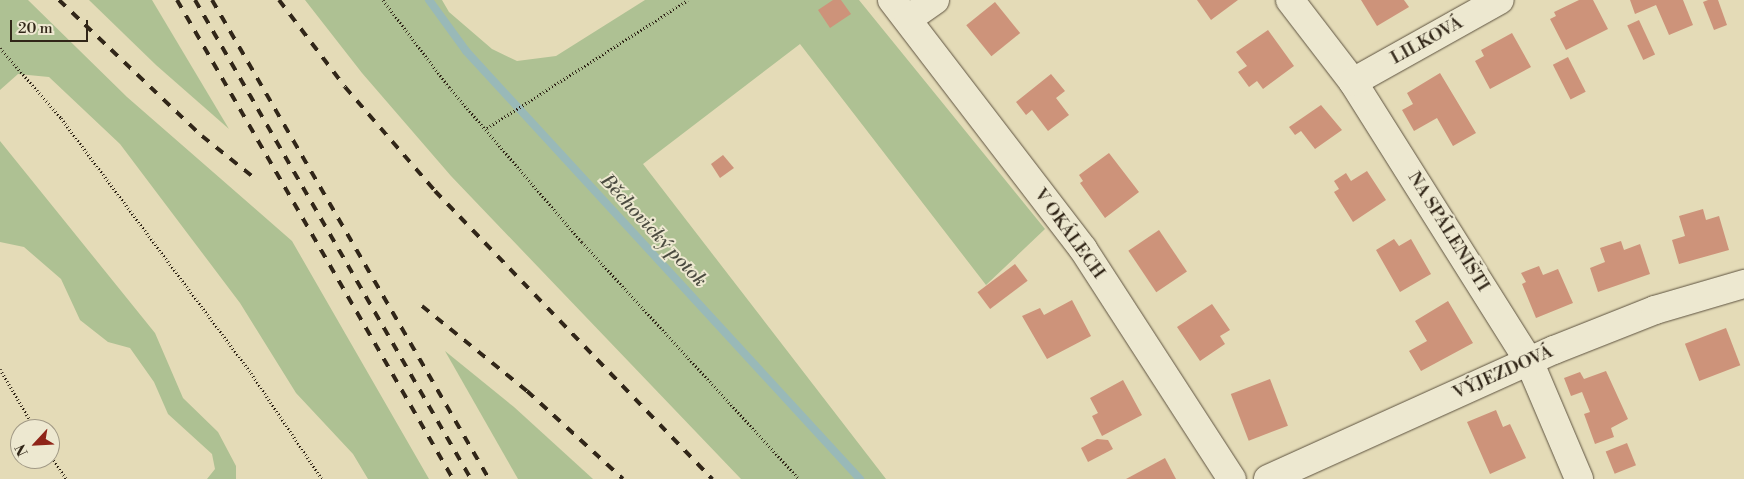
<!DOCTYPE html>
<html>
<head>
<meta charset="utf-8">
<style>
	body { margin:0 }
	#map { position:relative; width:1744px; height:479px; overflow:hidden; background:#e4dbb7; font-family:"Libre Bodoni",serif }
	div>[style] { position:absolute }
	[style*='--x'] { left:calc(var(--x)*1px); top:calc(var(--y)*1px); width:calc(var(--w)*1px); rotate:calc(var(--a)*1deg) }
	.green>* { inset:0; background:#aec193 }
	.stream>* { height:8px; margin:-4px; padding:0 4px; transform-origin:4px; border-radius:4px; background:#99b9b8 }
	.building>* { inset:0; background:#cd937a; transform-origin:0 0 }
	.path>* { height:3px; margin-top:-1.5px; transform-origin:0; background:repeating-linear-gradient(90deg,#312618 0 1px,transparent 0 3.5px) }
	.roads { filter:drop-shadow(0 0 1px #5e5340) drop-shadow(0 0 1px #5e5340) }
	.street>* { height:28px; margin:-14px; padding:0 14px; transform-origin:14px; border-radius:14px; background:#ede8d0 }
	.rail>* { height:4px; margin-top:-2px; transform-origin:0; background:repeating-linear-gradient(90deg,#312618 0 9px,transparent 0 18px) }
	span { translate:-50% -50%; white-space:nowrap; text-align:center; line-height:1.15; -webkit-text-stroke:4px #ede8d0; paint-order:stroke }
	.street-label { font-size:18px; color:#312618 }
	.water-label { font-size:19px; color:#4b4b40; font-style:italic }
	.north { position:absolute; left:10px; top:419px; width:50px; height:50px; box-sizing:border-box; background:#ede8d0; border:1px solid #a29a86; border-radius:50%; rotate:245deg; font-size:14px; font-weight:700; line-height:20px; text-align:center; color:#312618 }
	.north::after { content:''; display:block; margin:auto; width:18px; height:22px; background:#8f2418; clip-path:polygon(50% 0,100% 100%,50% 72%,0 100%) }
	.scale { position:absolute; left:10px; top:20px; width:78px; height:22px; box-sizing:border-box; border:2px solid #312618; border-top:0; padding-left:6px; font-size:15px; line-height:18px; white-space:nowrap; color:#312618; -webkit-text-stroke:4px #ede8d0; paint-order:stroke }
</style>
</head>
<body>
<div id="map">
	<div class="green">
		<i style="clip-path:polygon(0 0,28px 0,127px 97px,292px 241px,429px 479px,368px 479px,353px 454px,296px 393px,240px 303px,120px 144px,49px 77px,18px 74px,0 90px)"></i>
		<i style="clip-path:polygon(89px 0,152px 0,229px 129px,156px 65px)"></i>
		<i style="clip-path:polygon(305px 0,442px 0,449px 12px,492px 49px,517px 61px,556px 56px,645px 0,859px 0,1045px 229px,986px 285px,800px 44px,643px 164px,886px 479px,741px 479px,451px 176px,362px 73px)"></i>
		<i style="clip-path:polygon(0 141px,155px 333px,183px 398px,218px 432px,236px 466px,236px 479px,207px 479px,215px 469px,212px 454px,168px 414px,154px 382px,130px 348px,108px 342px,80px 320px,61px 279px,24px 247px,0 242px)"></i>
		<i style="clip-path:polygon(445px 351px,514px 407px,593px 479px,518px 479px)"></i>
	</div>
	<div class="stream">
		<i style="--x:429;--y:0;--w:63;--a:54"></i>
		<i style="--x:466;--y:51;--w:582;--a:47.37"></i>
	</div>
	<div class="building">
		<i style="clip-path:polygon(833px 0,841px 0,851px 14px,830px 28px,818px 10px)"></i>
		<i style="clip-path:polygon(1197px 0,1238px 0,1211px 20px)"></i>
		<i style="clip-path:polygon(1361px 0,1404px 0,1409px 7px,1377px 26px)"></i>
		<i style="clip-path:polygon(1579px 0,1593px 0,1608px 29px,1566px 50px,1550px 19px,1556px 16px,1554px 12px)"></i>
		<i style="clip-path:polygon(1630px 0,1683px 0,1693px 25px,1669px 35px,1656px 5px,1635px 14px)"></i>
		<i style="clip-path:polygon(1708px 0,1718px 0,1727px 25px,1714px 30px,1703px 2px)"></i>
		<i style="left:995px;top:2px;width:40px;height:37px;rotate:51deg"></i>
		<i style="left:1639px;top:20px;width:38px;height:13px;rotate:65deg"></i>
		<i style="clip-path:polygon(1268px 30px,1294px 66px,1263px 89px,1257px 81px,1249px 87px,1238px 72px,1247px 66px,1236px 52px)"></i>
		<i style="clip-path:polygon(1512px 33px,1531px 67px,1490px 89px,1475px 61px,1484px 56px,1481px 50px)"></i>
		<i style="left:1568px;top:57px;width:39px;height:17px;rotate:63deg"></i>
		<i style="clip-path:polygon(1440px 73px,1476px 133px,1453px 146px,1437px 118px,1414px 131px,1402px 110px,1413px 104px,1407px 93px)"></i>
		<i style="clip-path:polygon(1051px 74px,1065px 91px,1056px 98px,1069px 115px,1048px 131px,1032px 110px,1026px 115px,1016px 102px)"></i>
		<i style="clip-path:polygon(1321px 105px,1342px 130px,1315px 149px,1301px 131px,1295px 135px,1289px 127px)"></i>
		<i style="clip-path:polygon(1109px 153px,1139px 192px,1105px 218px,1080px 183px,1083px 181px,1079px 175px)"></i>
		<i style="clip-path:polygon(723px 155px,734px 168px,720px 178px,711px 164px)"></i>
		<i style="clip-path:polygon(1367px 171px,1386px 200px,1353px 222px,1334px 192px,1339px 189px,1334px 181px,1346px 173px,1351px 181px)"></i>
		<i style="clip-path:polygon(1703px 209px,1706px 220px,1719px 216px,1729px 250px,1679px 264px,1672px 240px,1685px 236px,1679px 216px)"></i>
		<i style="left:1159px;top:230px;width:50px;height:37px;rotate:56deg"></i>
		<i style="clip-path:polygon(1394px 239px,1399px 246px,1411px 239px,1431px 274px,1400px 292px,1376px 250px)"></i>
		<i style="clip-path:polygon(1621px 241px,1624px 250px,1640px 244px,1650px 274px,1598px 292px,1590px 268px,1605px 262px,1600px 248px)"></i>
		<i style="left:1015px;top:264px;width:21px;height:47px;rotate:53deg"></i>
		<i style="clip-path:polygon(1539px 266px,1543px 275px,1558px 269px,1573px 303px,1536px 318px,1522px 284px,1526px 282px,1521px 273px)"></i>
		<i style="clip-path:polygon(1072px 300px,1091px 336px,1047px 359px,1022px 316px,1040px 308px,1044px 315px)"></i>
		<i style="clip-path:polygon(1448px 301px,1473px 343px,1421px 371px,1409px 351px,1427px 341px,1415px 321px)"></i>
		<i style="clip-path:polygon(1212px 304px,1230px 330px,1220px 336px,1225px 344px,1200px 361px,1177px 327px)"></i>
		<i style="left:1726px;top:328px;width:40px;height:44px;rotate:69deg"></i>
		<i style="clip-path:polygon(1606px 371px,1628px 419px,1611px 428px,1614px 437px,1595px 444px,1584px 414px,1590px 412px,1582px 392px,1571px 396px,1564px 378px,1580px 372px,1584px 379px)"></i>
		<i style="left:1270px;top:379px;width:50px;height:42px;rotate:69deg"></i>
		<i style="clip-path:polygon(1123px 380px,1142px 415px,1102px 436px,1092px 416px,1098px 413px,1090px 398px)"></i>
		<i style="clip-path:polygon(1496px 410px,1503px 427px,1510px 424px,1526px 458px,1490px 474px,1467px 422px)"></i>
		<i style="clip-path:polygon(1097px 439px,1108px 440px,1113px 449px,1088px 462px,1081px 448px)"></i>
		<i style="left:1627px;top:443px;width:24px;height:23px;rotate:68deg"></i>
		<i style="clip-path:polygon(1165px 458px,1176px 479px,1126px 479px)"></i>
	</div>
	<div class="path">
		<i style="--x:383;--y:0;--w:109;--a:52.8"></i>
		<i style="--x:449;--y:87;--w:204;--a:49.4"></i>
		<i style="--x:582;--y:242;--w:321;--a:47.5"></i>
		<i style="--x:0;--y:48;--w:93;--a:48.9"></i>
		<i style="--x:61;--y:118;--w:318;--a:53.3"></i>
		<i style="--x:251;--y:373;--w:128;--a:56.2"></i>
		<i style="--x:487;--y:128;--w:238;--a:-32.5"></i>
		<i style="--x:0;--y:369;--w:69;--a:59.7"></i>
		<i style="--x:50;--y:454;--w:30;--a:57"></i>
	</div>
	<div class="roads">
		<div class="street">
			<i style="--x:892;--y:0;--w:314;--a:52.5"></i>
			<i style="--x:1083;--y:249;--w:274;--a:57.1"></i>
			<i style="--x:1290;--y:0;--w:103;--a:52.5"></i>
			<i style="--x:1353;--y:82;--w:330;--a:57.8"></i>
			<i style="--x:1529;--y:361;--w:128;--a:67"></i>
			<i style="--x:908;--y:19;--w:33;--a:-35"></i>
			<i style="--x:1353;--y:82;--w:168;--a:-29.2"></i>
			<i style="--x:1268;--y:479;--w:314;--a:-24.3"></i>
			<i style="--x:1554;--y:350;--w:109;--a:-21.6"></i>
			<i style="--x:1655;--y:310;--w:93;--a:-16.3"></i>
		</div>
	</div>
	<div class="rail">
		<i style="--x:59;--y:0;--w:197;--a:43.6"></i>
		<i style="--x:202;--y:136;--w:70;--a:38.7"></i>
		<i style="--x:177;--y:0;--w:553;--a:60.05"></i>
		<i style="--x:195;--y:0;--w:553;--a:60.05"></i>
		<i style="--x:212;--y:0;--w:553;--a:59.96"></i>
		<i style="--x:279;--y:0;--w:109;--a:52.8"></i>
		<i style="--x:345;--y:87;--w:138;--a:49.1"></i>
		<i style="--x:435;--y:191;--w:400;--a:46.1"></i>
		<i style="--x:422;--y:306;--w:135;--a:39"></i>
		<i style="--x:527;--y:391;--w:130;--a:42.5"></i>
	</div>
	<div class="street-label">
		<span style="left:1427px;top:41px;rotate:-29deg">LILKOVÁ</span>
		<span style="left:1448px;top:232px;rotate:58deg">NA SPÁLENIŠTI</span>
		<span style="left:1069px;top:234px;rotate:54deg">V OKÁLECH</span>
		<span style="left:1503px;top:373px;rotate:-24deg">VÝJEZDOVÁ</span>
	</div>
	<div class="water-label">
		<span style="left:653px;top:231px;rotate:47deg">Běchovický potok</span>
	</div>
	<div class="north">N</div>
	<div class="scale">20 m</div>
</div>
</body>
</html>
